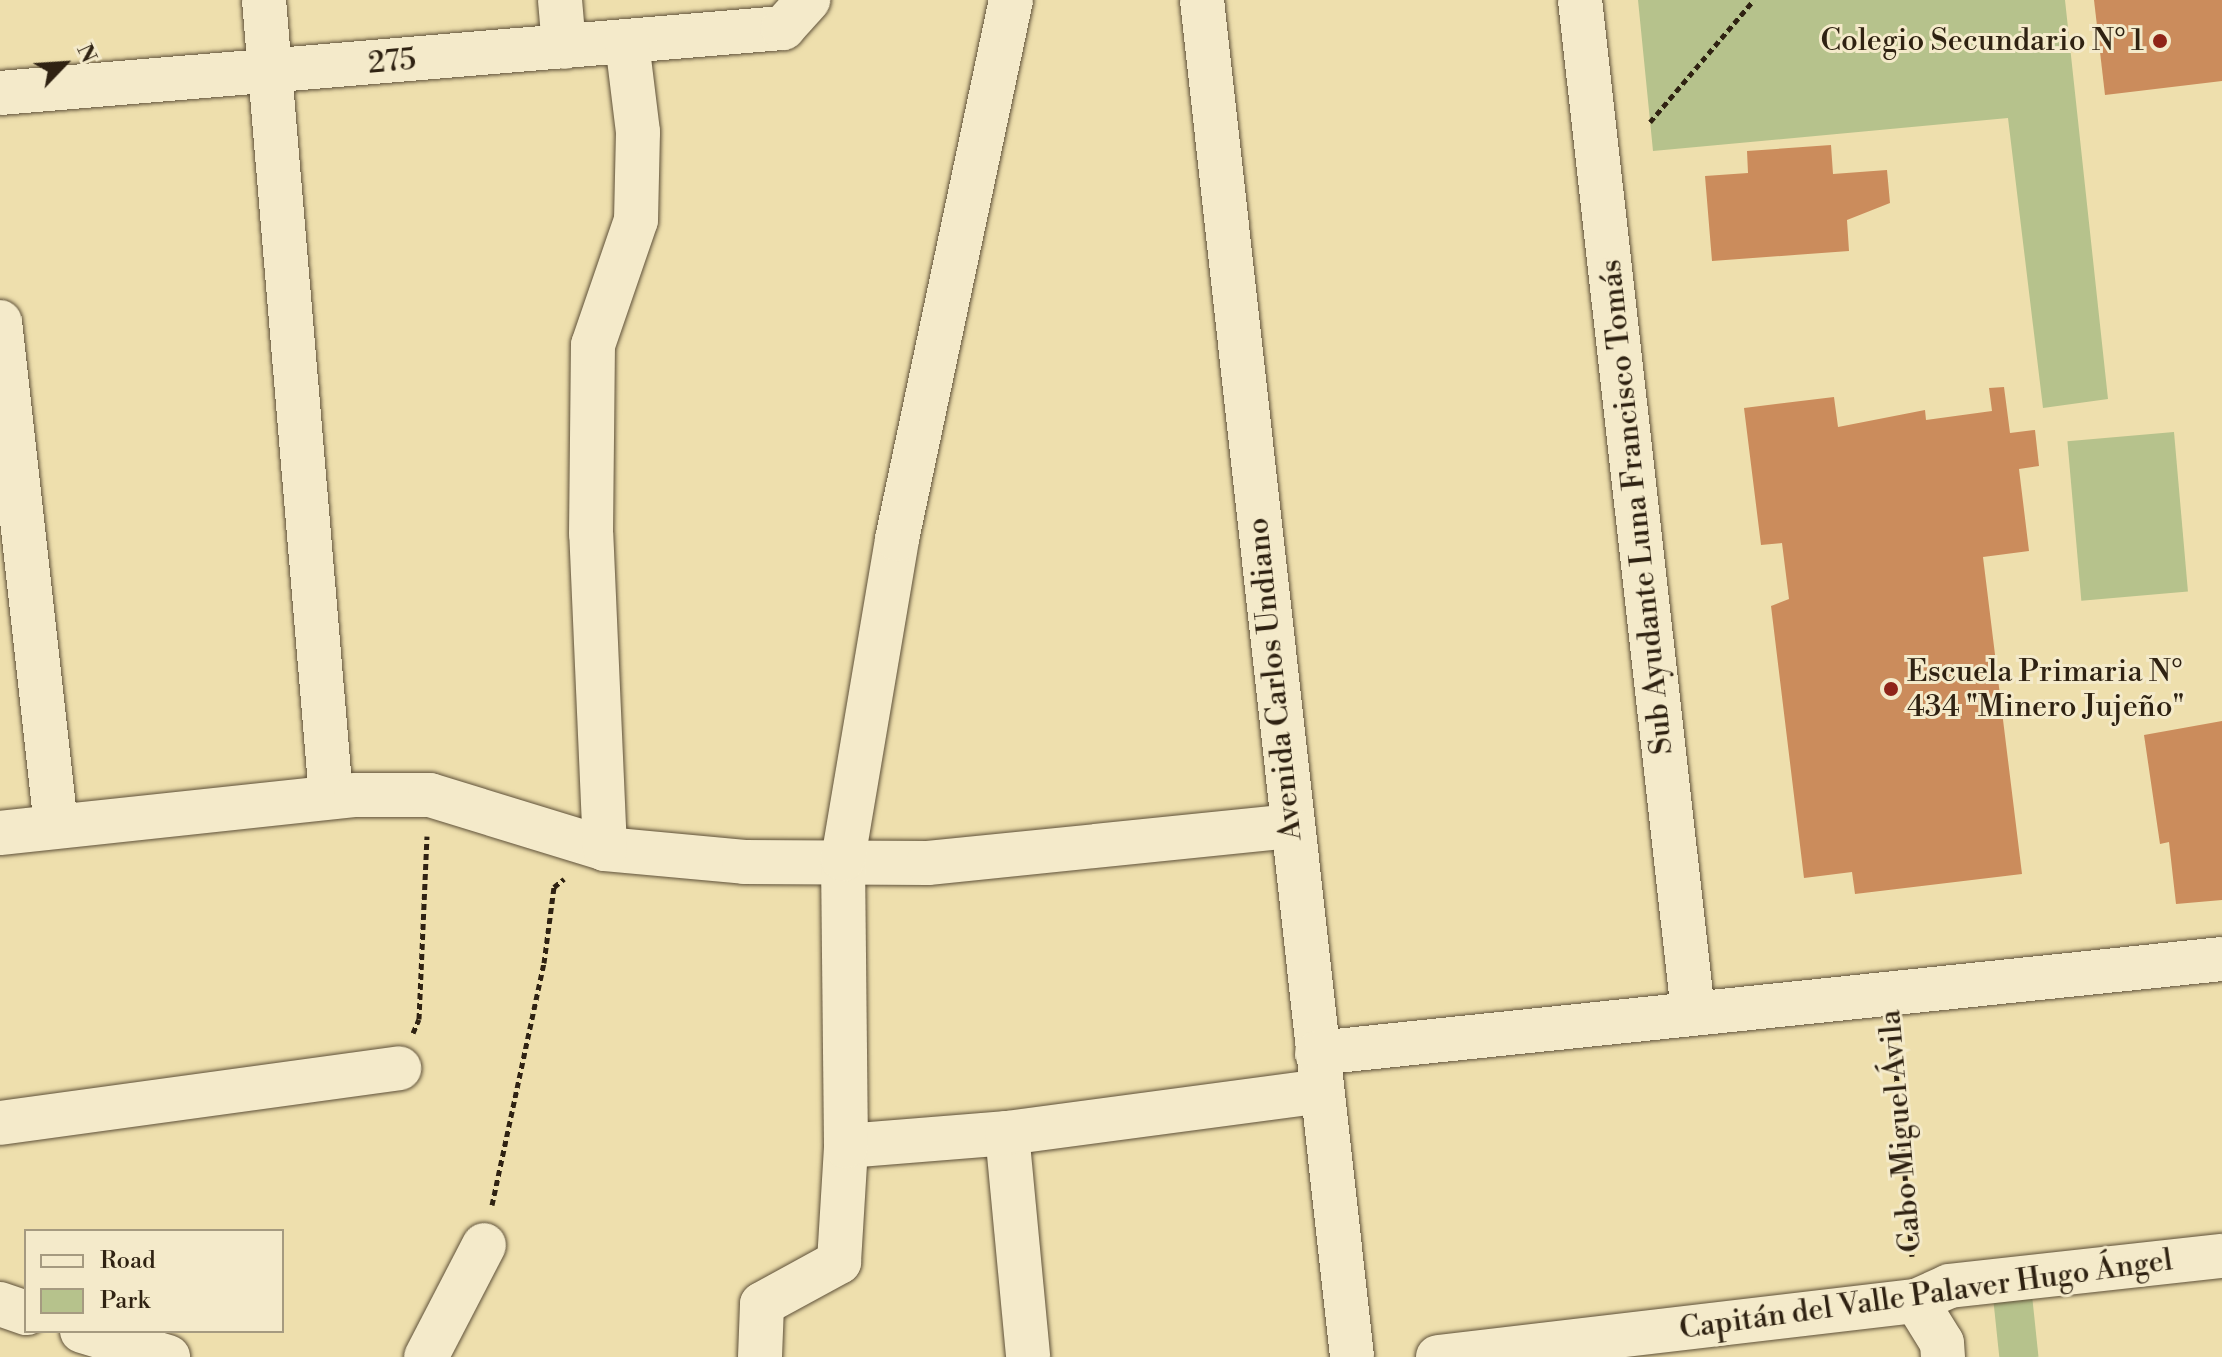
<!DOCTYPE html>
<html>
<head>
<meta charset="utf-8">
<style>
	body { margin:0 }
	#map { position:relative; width:2222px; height:1357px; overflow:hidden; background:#eedfad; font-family:"Libre Bodoni",serif }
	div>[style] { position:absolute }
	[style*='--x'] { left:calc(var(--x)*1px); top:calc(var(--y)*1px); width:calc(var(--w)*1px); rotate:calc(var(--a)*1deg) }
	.green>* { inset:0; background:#b6c28c; transform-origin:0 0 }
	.building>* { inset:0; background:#cb8c5c }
	.path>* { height:5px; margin-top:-2.5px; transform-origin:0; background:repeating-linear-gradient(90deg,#2f2212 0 6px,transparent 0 10px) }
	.roads { filter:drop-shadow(0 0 2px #5f5139) drop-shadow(0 0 2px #5f5139) }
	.minor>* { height:44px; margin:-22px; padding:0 22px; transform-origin:22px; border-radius:22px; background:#f4eaca }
	.dots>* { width:22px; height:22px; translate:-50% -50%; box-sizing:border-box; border:4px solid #f4eaca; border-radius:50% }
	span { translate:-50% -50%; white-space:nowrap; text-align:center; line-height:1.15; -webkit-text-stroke:6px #f4eaca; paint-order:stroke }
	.poi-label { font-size:30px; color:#2f2212 }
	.right { translate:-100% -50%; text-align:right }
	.left { translate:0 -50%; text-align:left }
	.street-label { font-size:30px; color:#2f2212 }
	.legend { position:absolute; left:24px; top:1229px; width:260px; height:104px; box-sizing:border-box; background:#f4eaca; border:2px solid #a59a80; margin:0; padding:10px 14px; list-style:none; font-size:24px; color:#2f2212 }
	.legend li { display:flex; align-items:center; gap:16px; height:40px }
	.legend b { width:40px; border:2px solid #a59a80 }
	.north { position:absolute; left:24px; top:24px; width:80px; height:80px; -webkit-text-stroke:6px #f4eaca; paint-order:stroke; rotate:65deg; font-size:22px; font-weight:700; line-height:32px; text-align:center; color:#2f2212 }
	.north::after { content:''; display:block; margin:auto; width:28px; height:36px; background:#2f2212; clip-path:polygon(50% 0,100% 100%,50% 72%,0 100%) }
</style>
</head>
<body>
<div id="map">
	<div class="green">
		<i style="clip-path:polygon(1638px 0,2065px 0,2108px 399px,2043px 408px,2008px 118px,1653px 151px)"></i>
		<i style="left:2174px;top:432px;width:160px;height:107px;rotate:85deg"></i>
		<i style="left:2032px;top:1295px;width:62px;height:39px;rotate:84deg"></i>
	</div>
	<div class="building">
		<i style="clip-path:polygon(2094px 0,2222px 0,2222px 81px,2105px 95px)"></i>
		<i style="clip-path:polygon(1831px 145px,1833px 174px,1887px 170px,1890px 203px,1847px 220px,1849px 251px,1712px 261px,1705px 176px,1748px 173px,1747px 151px)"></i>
		<i style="clip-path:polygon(2004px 387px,2010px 433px,2035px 430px,2039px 466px,2019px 469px,2029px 551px,1983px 557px,2022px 874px,1855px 894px,1852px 872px,1804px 878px,1771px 606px,1789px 599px,1782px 543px,1761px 545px,1744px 408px,1834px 397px,1838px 427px,1925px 410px,1926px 420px,1992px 411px,1989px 388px)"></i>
		<i style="clip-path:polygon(2222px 721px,2222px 900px,2176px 904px,2169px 842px,2160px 844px,2144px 735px)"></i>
	</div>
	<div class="path">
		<i style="--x:1650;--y:122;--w:160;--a:-49.6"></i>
		<i style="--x:413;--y:1033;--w:15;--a:-67"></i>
		<i style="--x:419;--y:1019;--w:183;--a:-87.5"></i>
		<i style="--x:1893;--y:1035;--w:222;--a:85.1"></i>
		<i style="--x:492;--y:1205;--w:248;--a:-77.9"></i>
		<i style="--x:544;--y:963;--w:77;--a:-82.5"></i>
		<i style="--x:554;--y:887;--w:13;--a:-39"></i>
	</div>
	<div class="roads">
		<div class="minor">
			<i style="--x:264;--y:0;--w:800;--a:85.19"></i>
			<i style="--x:560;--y:0;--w:47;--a:85.1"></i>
			<i style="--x:1202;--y:0;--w:1365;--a:83.69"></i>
			<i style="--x:1580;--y:0;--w:1019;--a:83.63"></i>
			<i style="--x:0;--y:93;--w:786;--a:-4.75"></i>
			<i style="--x:783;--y:28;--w:38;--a:-48"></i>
			<i style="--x:0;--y:322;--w:507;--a:83.66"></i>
			<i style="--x:0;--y:833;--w:358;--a:-6.1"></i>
			<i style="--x:356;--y:795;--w:74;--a:0"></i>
			<i style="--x:430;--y:795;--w:183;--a:17.1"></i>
			<i style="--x:605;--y:849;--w:140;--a:5.3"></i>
			<i style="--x:744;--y:862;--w:184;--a:0.3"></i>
			<i style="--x:928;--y:863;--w:364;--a:-5.8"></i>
			<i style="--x:605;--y:849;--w:315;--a:-92.5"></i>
			<i style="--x:591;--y:534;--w:189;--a:-89.4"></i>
			<i style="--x:593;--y:345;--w:132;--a:-71"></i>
			<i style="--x:636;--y:220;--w:88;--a:-88.7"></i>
			<i style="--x:638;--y:132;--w:91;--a:-97"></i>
			<i style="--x:1317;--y:1053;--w:910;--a:-5.93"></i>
			<i style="--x:0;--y:1123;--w:403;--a:-7.8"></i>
			<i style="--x:1007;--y:1133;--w:225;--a:84.6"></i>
			<i style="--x:846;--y:1146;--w:162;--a:-4.6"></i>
			<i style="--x:1007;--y:1133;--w:317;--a:-7.6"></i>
			<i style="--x:1916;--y:1301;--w:49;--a:58.2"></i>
			<i style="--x:1942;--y:1343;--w:14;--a:86"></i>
			<i style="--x:0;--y:1304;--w:28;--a:19"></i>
			<i style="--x:82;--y:1331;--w:90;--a:16.8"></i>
			<i style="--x:426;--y:1357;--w:126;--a:-62.6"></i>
			<i style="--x:760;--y:1357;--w:53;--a:-87.8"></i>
			<i style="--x:762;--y:1304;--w:88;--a:-28.6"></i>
			<i style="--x:839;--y:1262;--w:116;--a:-86.5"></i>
			<i style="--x:846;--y:1146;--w:287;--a:-90.6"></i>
			<i style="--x:843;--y:859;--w:325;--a:-80.4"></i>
			<i style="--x:897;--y:539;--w:551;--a:-78.06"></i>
			<i style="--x:1438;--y:1357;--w:481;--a:-6.7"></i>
			<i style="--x:1916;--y:1301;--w:36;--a:-24"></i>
			<i style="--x:1949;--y:1286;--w:275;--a:-6.3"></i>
		</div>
	</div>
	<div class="dots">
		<i style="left:2160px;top:41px;background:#8f2418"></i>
		<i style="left:1891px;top:689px;background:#8f2418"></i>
	</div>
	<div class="poi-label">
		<span class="right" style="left:2144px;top:41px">Colegio Secundario N° 1</span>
		<span class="left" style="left:1907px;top:689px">Escuela Primaria N°<br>434 "Minero Jujeño"</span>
	</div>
	<div class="street-label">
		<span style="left:392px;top:62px;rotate:-5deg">275</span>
		<span style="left:1637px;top:507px;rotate:-96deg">Sub Ayudante Luna Francisco Tomás</span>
		<span style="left:1275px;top:679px;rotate:-96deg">Avenida Carlos Undiano</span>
		<span style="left:1901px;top:1131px;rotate:-95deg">Cabo Miguel Ávila</span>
		<span style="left:1926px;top:1295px;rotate:-8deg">Capitán del Valle Palaver Hugo Ángel</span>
	</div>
	<ul class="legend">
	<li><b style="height:10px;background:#f4eaca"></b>Road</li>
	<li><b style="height:22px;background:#b6c28c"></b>Park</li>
	</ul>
	<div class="north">N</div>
</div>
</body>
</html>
